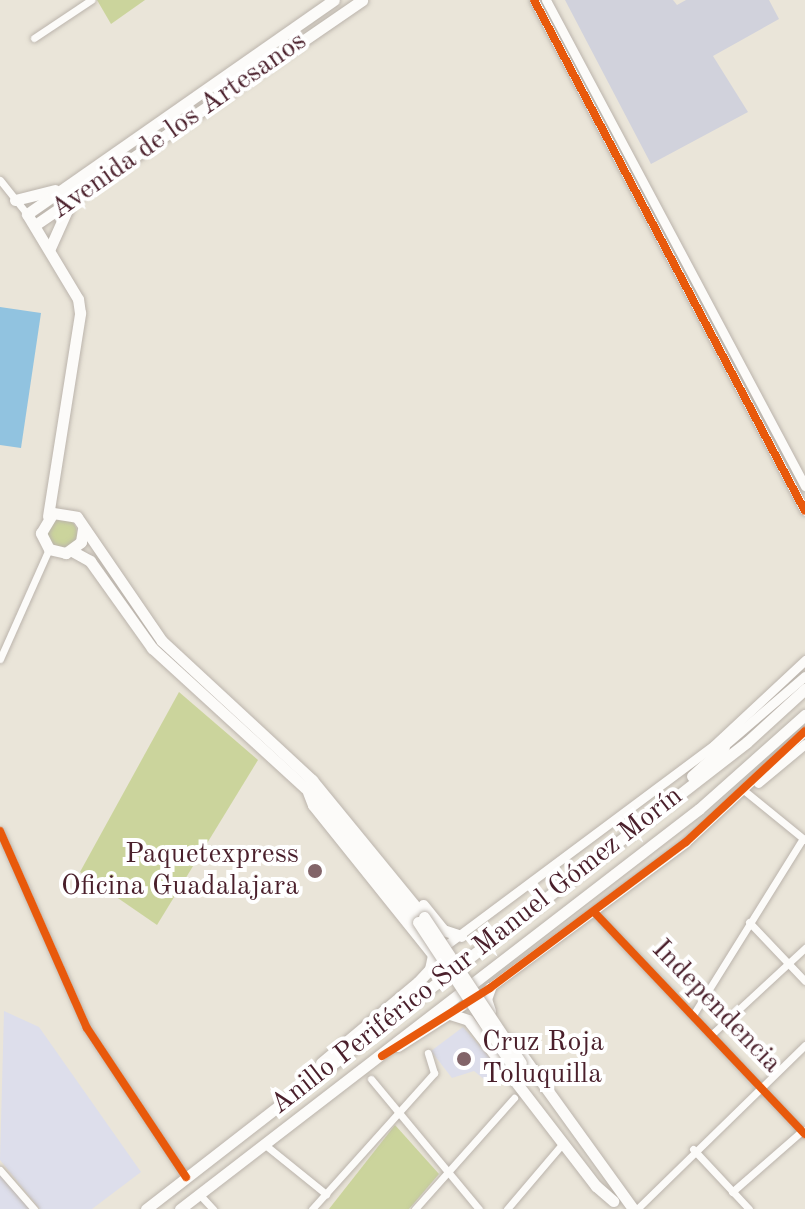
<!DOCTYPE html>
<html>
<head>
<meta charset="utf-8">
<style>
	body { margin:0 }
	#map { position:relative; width:805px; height:1209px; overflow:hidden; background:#eae5d9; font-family:"Old Standard TT",serif }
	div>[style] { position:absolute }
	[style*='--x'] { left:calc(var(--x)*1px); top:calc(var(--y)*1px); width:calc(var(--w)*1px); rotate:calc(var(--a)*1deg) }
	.built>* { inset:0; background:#dddeeb }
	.industrial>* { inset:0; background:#d1d2dc }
	.green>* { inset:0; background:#cbd49c }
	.round { border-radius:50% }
	.water>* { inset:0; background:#91c3e0 }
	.roads { filter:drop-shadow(0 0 2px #bbb4ac) drop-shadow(0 0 2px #bbb4ac) }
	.minor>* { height:7px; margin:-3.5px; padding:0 3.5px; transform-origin:3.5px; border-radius:3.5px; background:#fcfbf9 }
	.tertiary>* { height:9px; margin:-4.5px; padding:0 4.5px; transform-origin:4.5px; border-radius:4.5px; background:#fcfbf9 }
	.primary>* { height:11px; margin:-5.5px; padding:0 5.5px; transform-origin:5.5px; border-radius:5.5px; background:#fcfbf9 }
	.trunk>* { height:11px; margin:-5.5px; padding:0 5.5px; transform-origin:5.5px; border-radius:5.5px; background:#fcfbf9 }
	.bridges { filter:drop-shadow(0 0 2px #bbb4ac) drop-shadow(0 0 2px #bbb4ac) }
	.primary-bridge>* { height:11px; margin:-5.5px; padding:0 5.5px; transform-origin:5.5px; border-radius:5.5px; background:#fcfbf9 }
	.cycleway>* { height:8px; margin:-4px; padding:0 4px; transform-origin:4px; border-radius:4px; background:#e8590c }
	.dots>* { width:22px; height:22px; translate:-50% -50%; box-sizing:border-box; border:4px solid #fff; border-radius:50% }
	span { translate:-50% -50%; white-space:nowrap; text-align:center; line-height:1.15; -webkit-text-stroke:8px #fff; paint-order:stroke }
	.street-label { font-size:28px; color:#4a1f2b }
	.poi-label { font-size:28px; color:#4a1f2b }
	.right { translate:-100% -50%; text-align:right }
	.left { translate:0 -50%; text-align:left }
</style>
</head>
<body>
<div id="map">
	<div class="built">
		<i style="clip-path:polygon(4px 1011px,39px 1027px,141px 1172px,92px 1209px,40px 1209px,0 1160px)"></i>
		<i style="clip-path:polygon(463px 1027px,498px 1067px,485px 1080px,474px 1071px,452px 1078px,431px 1051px)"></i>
		<i style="clip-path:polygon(0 1174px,31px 1209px,0 1209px)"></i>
	</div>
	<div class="industrial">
		<i style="clip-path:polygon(565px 0,673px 0,677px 5px,686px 0,769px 0,779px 19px,713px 56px,748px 112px,651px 164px)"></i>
	</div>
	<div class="green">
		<i style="clip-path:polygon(97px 0,145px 0,111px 24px)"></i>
		<i class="round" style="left:47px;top:518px;width:30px;height:30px"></i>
		<i style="clip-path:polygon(179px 692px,258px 760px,157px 925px,80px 872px)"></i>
		<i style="clip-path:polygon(395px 1125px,439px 1174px,409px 1209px,329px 1209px)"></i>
	</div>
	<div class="water">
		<i style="clip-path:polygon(0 307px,41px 313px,21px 448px,0 445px)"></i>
	</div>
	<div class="roads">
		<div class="minor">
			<i style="--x:34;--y:38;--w:69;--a:-33.7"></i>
			<i style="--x:0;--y:180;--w:43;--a:51.5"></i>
			<i style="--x:0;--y:659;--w:120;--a:-66"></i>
			<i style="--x:746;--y:792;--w:76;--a:39.1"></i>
			<i style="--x:0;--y:831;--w:215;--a:66.2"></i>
			<i style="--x:87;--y:1028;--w:179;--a:56.4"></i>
			<i style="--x:594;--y:912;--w:306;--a:46.5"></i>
			<i style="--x:749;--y:922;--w:81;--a:46.5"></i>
			<i style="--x:693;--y:1015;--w:208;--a:-58.1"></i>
			<i style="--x:712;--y:1034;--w:127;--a:-42.8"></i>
			<i style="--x:371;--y:1079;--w:169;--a:50.3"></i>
			<i style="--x:264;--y:1144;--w:80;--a:38.9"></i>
			<i style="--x:693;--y:1149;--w:82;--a:47"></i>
			<i style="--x:0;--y:1170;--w:52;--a:48.9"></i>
			<i style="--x:732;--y:1192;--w:94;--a:-41.1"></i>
			<i style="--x:199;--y:1194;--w:21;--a:47"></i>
			<i style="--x:312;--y:1209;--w:183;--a:-48.1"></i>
			<i style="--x:434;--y:1073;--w:21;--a:-107"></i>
			<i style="--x:415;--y:1209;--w:149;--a:-48.3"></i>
			<i style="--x:507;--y:1209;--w:87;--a:-49.7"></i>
			<i style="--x:637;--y:1209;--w:235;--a:-44.3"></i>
		</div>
		<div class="tertiary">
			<i style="--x:534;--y:0;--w:578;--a:62.06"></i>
			<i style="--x:546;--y:0;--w:551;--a:61.95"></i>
			<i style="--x:720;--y:749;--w:112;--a:-40.7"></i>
			<i style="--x:758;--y:783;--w:61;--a:-39.7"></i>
			<i style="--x:438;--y:951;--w:344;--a:-36.7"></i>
			<i style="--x:714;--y:745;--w:125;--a:-43"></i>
			<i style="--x:485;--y:991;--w:250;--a:-36.5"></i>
			<i style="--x:686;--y:842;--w:163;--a:-43"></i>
			<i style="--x:398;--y:1047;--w:89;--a:-32.6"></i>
		</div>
		<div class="primary">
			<i style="--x:15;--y:200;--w:41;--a:-14"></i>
			<i style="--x:35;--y:225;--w:397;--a:-34.5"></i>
			<i style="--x:50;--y:248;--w:51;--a:-65.9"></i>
			<i style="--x:48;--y:516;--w:206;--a:-81"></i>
			<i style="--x:80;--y:313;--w:14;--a:-98"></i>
			<i style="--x:78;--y:299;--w:99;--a:-121"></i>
			<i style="--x:27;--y:214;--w:374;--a:-34.9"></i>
			<i style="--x:83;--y:529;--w:13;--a:99"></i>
			<i style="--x:81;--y:542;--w:19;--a:144"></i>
			<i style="--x:66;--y:553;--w:17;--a:-167"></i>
			<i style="--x:49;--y:549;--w:18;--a:-117"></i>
			<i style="--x:41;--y:533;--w:23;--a:-59"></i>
			<i style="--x:53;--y:513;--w:24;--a:9"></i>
			<i style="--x:77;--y:517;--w:150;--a:55.6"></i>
			<i style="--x:162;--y:641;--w:205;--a:42.8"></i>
			<i style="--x:312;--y:780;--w:177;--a:50.7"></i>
			<i style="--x:72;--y:551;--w:21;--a:29"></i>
			<i style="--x:90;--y:561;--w:107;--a:54.5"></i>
			<i style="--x:152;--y:648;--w:233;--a:42.4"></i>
			<i style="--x:324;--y:805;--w:150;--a:51.2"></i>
			<i style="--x:308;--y:792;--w:14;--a:69"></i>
			<i style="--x:313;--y:805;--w:192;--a:51.3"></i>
			<i style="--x:423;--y:905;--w:32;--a:51"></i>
			<i style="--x:443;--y:930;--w:19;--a:18"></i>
			<i style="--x:490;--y:1011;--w:13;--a:-108"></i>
			<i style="--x:486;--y:999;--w:12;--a:-70"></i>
			<i style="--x:450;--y:1014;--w:19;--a:18"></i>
			<i style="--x:468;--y:1020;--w:210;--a:52.4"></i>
			<i style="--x:596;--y:1186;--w:23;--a:41"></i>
			<i style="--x:512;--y:1041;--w:207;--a:54.2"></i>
		</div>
		<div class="trunk">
			<i style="--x:692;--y:776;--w:43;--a:-42.2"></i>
			<i style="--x:321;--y:1063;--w:126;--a:-39.9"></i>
			<i style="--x:418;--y:982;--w:18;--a:-47"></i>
			<i style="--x:430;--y:969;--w:14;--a:-78"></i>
			<i style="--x:146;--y:1209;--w:761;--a:-37.85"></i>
			<i style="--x:747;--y:742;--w:79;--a:-42.4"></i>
			<i style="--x:180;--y:1209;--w:655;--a:-37.62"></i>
			<i style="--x:699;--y:809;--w:142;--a:-41.6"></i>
		</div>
	</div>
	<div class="bridges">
		<div class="primary-bridge">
			<i style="--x:424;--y:917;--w:175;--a:56.4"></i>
			<i style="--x:418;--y:922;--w:175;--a:56.7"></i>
		</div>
	</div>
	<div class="cycleway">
		<i style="--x:534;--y:0;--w:578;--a:62.06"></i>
		<i style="--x:0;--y:831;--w:215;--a:66.2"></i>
		<i style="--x:87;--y:1028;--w:179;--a:56.4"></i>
		<i style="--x:594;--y:912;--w:306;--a:46.5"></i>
		<i style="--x:382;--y:1056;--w:128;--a:-32.2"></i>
		<i style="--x:490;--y:988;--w:244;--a:-36.7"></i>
		<i style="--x:686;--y:842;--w:163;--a:-43"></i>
	</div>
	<div class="dots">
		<i style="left:315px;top:871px;background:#826468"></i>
		<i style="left:464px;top:1059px;background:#826468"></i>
	</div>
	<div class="street-label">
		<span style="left:179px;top:126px;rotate:-35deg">Avenida de los Artesanos</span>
		<span style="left:477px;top:951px;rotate:-38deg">Anillo Periférico Sur Manuel Gómez Morín</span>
		<span style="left:716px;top:1007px;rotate:46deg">Independencia</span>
	</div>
	<div class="poi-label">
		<span class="right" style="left:299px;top:871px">Paquetexpress<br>Oficina Guadalajara</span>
		<span class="left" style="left:482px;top:1059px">Cruz Roja<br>Toluquilla</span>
	</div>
</div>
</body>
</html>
